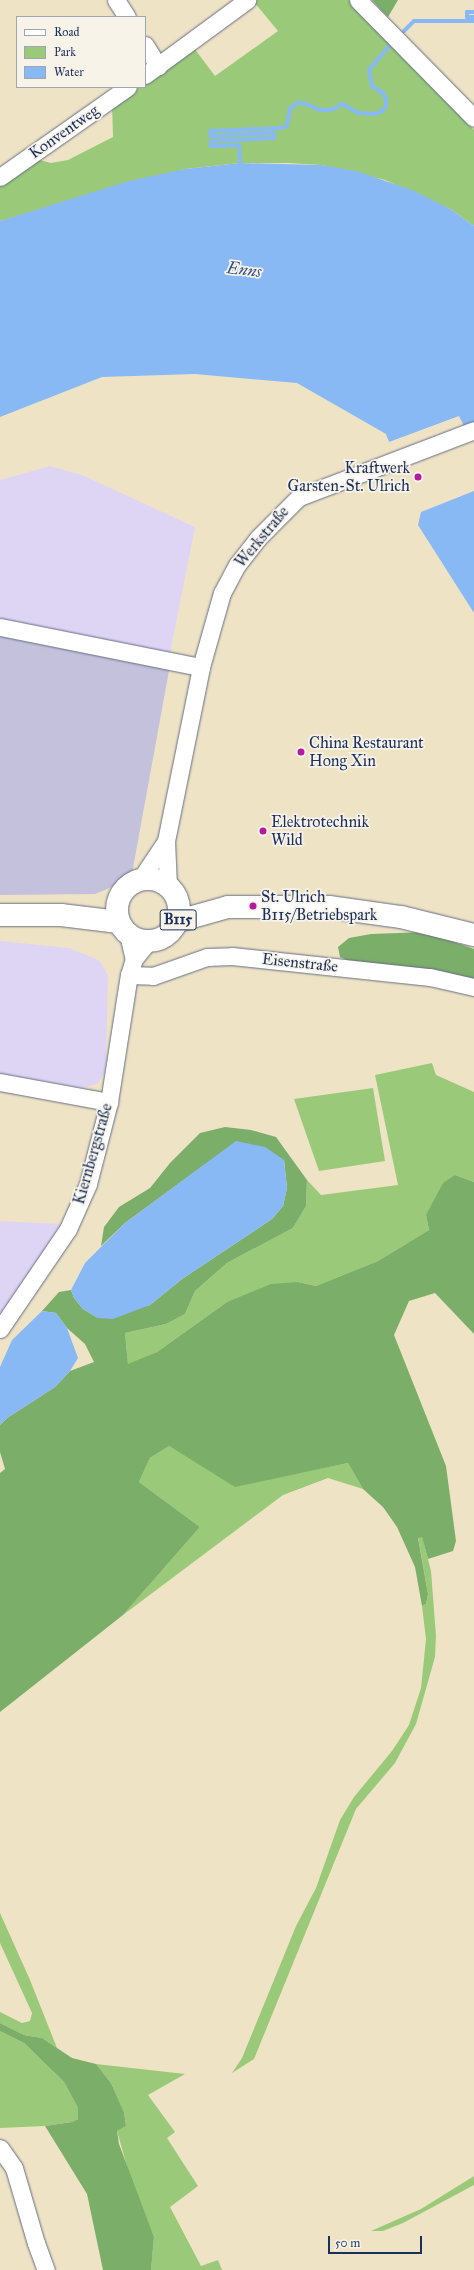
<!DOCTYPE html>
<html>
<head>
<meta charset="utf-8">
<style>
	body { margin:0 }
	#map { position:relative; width:474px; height:2270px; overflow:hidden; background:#efe3c6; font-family:"IM FELL Great Primer",serif }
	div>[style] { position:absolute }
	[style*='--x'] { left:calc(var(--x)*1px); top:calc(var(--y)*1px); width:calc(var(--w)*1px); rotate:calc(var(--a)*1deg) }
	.built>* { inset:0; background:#ded5f5 }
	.industrial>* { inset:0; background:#c3c1db }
	.green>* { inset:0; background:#9aca79 }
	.forest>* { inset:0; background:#7bae69 }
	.water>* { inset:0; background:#89b9f5 }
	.stream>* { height:4px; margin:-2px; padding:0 2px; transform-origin:2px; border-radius:2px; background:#89b9f5 }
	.roads { filter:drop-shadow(0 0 1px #656e82) drop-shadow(0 0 1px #656e82) }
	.minor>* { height:17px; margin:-8.5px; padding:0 8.5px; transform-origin:8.5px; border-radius:8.5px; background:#fff }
	.major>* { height:22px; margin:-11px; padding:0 11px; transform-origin:11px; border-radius:11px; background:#fff }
	.major>.ring { margin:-11px; padding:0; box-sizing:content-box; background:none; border:22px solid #fff; border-radius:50% }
	.dots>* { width:11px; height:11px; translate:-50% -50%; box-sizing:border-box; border:2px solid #f7f3e8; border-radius:50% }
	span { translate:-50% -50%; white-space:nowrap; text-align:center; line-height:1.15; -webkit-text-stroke:3.5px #f7f3e8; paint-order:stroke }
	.shield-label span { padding:1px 3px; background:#f7f3e8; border:1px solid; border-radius:3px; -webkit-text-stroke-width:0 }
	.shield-label { font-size:15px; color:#1b2f5e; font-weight:700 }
	.street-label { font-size:16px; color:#1b2f5e }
	.poi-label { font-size:16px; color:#1b2f5e }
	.right { translate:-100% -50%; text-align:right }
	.left { translate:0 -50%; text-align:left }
	.water-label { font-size:17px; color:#365284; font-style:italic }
	.legend { position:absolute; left:16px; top:16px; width:130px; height:72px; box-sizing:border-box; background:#f7f3e8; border:1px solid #9fa5b1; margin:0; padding:5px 7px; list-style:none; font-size:12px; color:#1b2f5e }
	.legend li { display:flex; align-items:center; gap:8px; height:20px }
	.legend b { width:20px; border:1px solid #9fa5b1 }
	.scale { position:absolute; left:328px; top:2236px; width:94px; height:18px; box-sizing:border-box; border:2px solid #1b2f5e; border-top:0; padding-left:5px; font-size:12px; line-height:14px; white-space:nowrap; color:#1b2f5e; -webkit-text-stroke:3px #f7f3e8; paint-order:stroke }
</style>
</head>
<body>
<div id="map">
	<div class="built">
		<i style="clip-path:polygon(50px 466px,82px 475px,195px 527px,170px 653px,0 621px,0 480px)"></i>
		<i style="clip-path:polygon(0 941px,69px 948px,98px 960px,102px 964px,108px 976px,106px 1066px,104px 1074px,97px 1084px,83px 1088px,0 1075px)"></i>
		<i style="clip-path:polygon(0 1221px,61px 1224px,0 1319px)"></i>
	</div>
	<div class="industrial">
		<i style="clip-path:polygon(0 632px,170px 665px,131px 879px,95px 894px,0 895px)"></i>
	</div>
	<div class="green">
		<i style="clip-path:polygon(256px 0,349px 0,362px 12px,474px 130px,474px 226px,452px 210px,385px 180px,321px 165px,288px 163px,240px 163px,185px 169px,0 221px,0 182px,36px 159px,51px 163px,68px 160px,113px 137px,112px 104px,140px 87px,145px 87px,145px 84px,194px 48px,215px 76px,278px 31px,254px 2px)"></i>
		<i style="clip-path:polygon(432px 1063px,436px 1075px,474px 1092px,474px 1182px,455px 1175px,426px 1215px,429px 1230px,378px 1261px,316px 1286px,298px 1282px,227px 1302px,157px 1352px,128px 1365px,125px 1333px,166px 1324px,185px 1314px,195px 1291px,227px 1263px,293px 1228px,306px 1206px,307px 1180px,321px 1195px,398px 1185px,375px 1075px)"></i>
		<i style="clip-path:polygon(373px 1088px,385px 1161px,319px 1171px,294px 1099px)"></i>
		<i style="clip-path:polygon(169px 1446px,235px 1486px,348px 1463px,363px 1489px,328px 1478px,283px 1495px,123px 1615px,200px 1527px,139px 1482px,150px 1458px)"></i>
		<i style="clip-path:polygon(422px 1536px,431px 1571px,436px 1636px,435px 1657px,416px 1724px,395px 1763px,356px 1809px,254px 2059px,232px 2073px,242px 2058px,296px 1926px,316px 1888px,340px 1820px,354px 1797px,392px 1751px,409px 1725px,421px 1688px,426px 1639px,422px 1606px,426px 1604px,428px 1594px,418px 1537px)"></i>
		<i style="clip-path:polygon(0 1913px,30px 1980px,57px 2048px,42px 2038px,24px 2035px,0 2023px,0 2012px,22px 2023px,30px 2021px,32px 2013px,0 1943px)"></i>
		<i style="clip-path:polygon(0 2031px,24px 2043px,64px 2082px,78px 2108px,78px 2119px,72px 2122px,45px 2126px,0 2128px)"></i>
		<i style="clip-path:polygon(96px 2064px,185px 2074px,148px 2095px,175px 2132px,167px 2138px,198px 2186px,170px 2207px,201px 2266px,218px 2260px,222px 2270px,151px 2270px,154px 2237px,131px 2180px,117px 2131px,126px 2126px,124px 2112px,111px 2083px)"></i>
		<i style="clip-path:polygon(474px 2176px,474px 2185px,403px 2223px,383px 2231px,371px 2231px,421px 2209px)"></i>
	</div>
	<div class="forest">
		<i style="clip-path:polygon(372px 0,398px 0,388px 17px)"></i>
		<i style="clip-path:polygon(426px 932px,474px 949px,474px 981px,353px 963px,340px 957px,338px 947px,349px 938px,371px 934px)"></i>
		<i style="clip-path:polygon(225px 1127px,251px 1130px,276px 1137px,307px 1180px,306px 1206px,293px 1228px,227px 1263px,195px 1291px,185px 1314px,166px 1324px,125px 1333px,128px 1364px,157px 1352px,227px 1302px,271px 1284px,298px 1282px,316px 1286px,378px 1261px,429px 1230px,426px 1215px,443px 1183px,455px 1175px,474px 1182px,474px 1334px,435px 1293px,409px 1301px,394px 1335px,446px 1466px,456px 1541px,453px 1551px,428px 1559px,422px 1537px,418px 1538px,428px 1594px,426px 1604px,422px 1606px,415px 1567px,397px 1527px,383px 1507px,363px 1489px,348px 1463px,235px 1487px,169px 1446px,150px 1458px,139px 1482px,200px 1527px,123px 1615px,0 1712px,0 1473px,5px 1469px,0 1452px,0 1425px,7px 1418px,55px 1387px,70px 1371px,94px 1362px,85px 1344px,67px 1328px,56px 1313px,42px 1311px,59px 1292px,71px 1290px,74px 1298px,83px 1309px,98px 1318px,150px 1305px,182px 1279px,272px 1219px,283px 1206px,287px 1188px,284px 1160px,204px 1165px,125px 1223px,101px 1246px,104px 1227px,119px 1207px,150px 1188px,170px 1163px,200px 1133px)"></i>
		<i style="clip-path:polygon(0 2023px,24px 2035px,42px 2038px,72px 2058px,96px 2064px,111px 2083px,124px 2112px,126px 2126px,117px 2131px,119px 2144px,154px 2237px,151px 2270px,103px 2270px,87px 2194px,45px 2126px,72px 2122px,78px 2119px,78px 2108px,64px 2082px,24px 2043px,0 2031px)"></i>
	</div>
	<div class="water">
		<i style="clip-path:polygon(240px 163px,321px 165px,356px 171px,412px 190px,452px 210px,474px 226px,474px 422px,464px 426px,459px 416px,389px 442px,386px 434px,297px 383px,195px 374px,102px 377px,0 417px,0 221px,129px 181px,185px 169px)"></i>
		<i style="clip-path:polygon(474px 491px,474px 613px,418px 525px,421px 512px)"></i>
		<i style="clip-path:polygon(236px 1141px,265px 1147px,284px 1160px,287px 1188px,283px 1206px,272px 1219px,182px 1279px,150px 1305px,113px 1319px,98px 1318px,83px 1309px,74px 1298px,71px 1290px,85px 1263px,125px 1223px)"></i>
		<i style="clip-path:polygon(42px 1311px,56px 1313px,67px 1328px,78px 1358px,70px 1371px,55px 1387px,7px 1418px,0 1425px,0 1367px,12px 1340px)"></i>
	</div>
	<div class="stream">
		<i style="--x:474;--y:12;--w:7;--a:180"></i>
		<i style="--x:467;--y:12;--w:5;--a:90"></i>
		<i style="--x:467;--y:17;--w:7;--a:0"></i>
		<i style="--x:404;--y:31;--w:14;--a:-45"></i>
		<i style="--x:414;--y:21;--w:60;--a:0"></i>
		<i style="--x:240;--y:163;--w:18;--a:-93"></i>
		<i style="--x:239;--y:145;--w:28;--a:178"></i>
		<i style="--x:211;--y:146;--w:5;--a:-90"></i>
		<i style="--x:211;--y:141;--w:63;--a:-2.7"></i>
		<i style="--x:274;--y:138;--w:5;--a:-90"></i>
		<i style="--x:274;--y:133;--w:63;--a:177.3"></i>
		<i style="--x:211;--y:136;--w:5;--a:-101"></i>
		<i style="--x:210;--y:131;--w:72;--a:-2.4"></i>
		<i style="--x:282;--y:128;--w:6;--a:-31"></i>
		<i style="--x:287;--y:125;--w:16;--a:-79"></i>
		<i style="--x:290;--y:109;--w:9;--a:-41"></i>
		<i style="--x:297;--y:103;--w:7;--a:0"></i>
		<i style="--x:304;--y:103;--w:17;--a:24"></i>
		<i style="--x:320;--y:110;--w:11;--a:0"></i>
		<i style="--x:331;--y:110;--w:13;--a:-27"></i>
		<i style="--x:343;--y:104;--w:17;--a:31"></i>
		<i style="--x:358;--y:113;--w:17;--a:3"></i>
		<i style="--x:375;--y:114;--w:8;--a:-23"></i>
		<i style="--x:382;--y:111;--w:6;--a:-51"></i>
		<i style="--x:386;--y:106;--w:7;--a:-90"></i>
		<i style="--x:386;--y:99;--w:7;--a:-117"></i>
		<i style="--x:383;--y:93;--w:13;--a:-148"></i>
		<i style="--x:372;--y:86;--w:16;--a:-101"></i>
		<i style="--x:369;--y:70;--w:30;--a:-50"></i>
	</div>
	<div class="roads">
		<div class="minor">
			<i style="--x:116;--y:0;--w:20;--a:57"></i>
			<i style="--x:358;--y:0;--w:165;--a:45.5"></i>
			<i style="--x:145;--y:45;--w:25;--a:58"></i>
			<i style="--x:145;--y:75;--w:127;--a:-36.3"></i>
			<i style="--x:0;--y:177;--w:156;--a:-35.1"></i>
			<i style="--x:0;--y:627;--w:205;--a:11.3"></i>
			<i style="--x:140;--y:880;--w:47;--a:-56.3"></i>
			<i style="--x:168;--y:886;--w:45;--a:-92.5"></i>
			<i style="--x:166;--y:841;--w:177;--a:-78.6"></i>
			<i style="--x:201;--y:667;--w:77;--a:-74.2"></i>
			<i style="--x:222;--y:593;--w:32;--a:-62"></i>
			<i style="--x:237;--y:565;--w:33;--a:-52"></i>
			<i style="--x:257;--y:539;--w:59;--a:-45"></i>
			<i style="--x:299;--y:497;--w:187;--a:-20.9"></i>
			<i style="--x:128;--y:934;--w:26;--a:77"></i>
			<i style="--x:129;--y:975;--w:24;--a:2"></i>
			<i style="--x:153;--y:976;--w:57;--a:-19.4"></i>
			<i style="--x:207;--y:957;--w:25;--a:-2"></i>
			<i style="--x:232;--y:956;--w:199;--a:6.1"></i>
			<i style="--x:430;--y:977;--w:45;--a:12.8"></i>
			<i style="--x:0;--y:1082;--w:111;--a:10.4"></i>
			<i style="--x:0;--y:1329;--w:121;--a:-55.8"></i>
			<i style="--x:68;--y:1229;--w:49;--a:-66"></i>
			<i style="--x:88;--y:1184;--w:85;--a:-75.6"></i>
			<i style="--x:109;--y:1102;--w:129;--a:-81.1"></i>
			<i style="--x:129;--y:975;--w:17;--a:-73"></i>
			<i style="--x:134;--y:959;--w:22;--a:-51"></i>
			<i style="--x:0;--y:2148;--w:24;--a:55"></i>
			<i style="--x:14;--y:2168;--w:78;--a:73.7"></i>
			<i style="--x:36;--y:2243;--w:29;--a:70"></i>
		</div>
		<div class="major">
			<i class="ring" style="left:117px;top:879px;width:40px;height:40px"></i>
			<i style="--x:0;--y:915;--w:61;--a:0"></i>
			<i style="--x:61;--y:915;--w:58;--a:6.9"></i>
			<i style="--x:178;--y:921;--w:52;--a:-15.6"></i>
			<i style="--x:228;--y:907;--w:101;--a:0"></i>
			<i style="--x:329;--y:907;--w:73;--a:7.9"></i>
			<i style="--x:401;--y:917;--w:75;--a:13.9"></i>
		</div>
	</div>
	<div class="dots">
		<i style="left:418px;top:477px;background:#b5179e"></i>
		<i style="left:301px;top:752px;background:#b5179e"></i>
		<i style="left:263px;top:831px;background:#b5179e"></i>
		<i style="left:253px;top:906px;background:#b5179e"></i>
	</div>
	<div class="shield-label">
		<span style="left:178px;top:920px">B115</span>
	</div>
	<div class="street-label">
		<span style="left:64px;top:132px;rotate:-35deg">Konventweg</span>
		<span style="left:262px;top:537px;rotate:-50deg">Werkstraße</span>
		<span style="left:300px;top:963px;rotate:6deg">Eisenstraße</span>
		<span style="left:93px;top:1154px;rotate:-74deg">Kiernbergstraße</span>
	</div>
	<div class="poi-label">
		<span class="right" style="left:410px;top:477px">Kraftwerk<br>Garsten-St. Ulrich</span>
		<span class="left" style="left:309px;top:752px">China Restaurant<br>Hong Xin</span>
		<span class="left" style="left:271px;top:831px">Elektrotechnik<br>Wild</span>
		<span class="left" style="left:261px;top:906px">St. Ulrich<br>B115/Betriebspark</span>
	</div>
	<div class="water-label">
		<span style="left:244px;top:270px;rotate:7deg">Enns</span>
	</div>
	<ul class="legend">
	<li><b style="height:5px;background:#fff"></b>Road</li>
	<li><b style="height:11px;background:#9aca79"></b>Park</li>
	<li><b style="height:11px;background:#89b9f5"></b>Water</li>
	</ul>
	<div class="scale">50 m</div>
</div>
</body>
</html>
